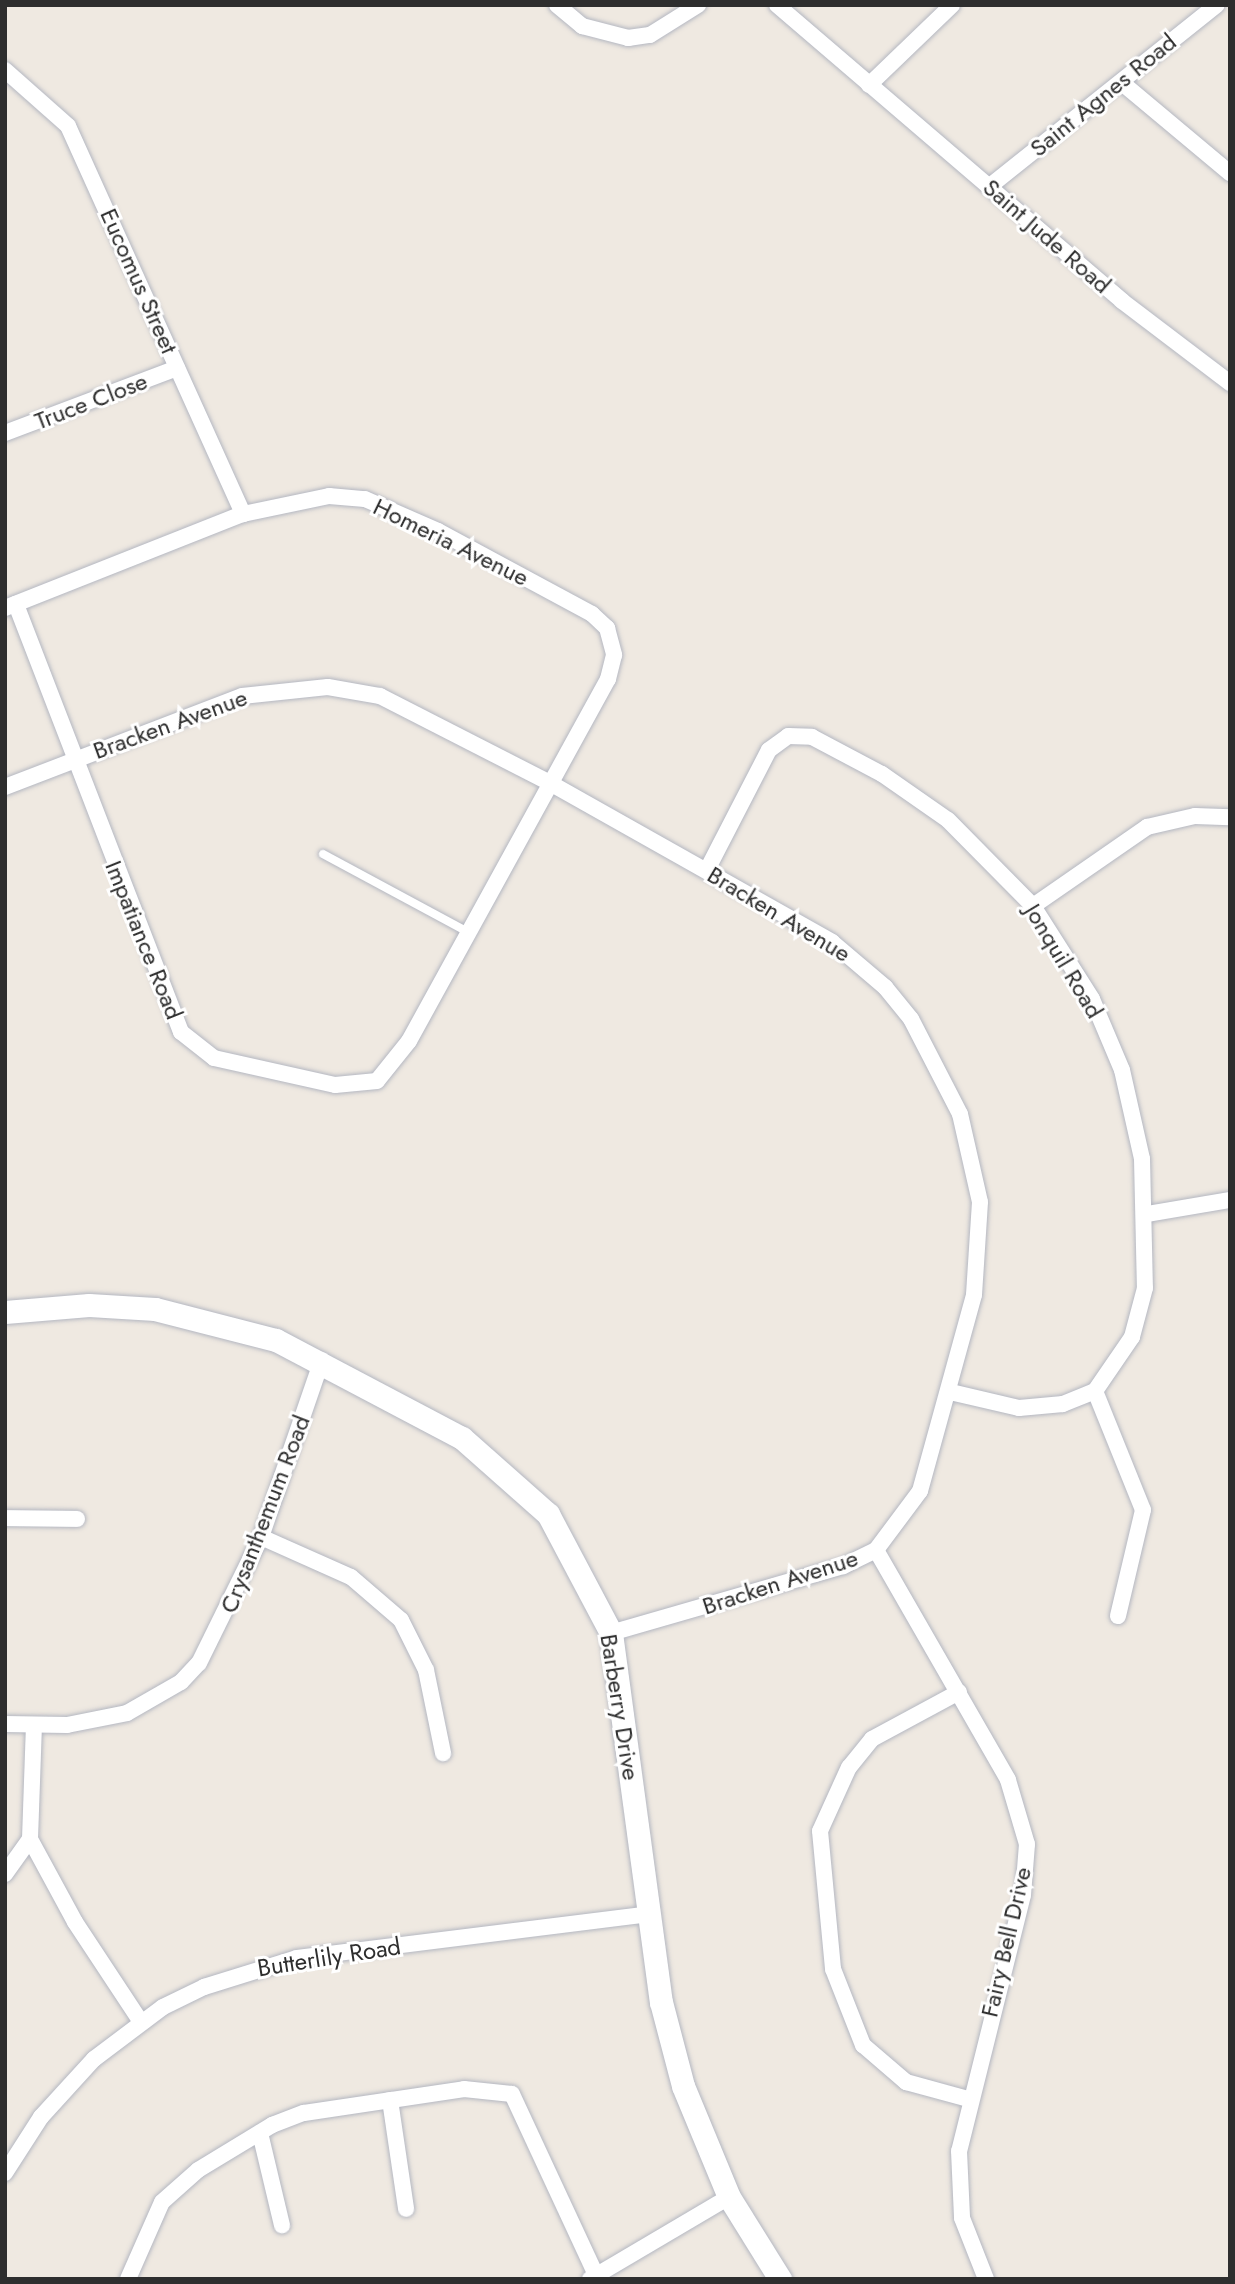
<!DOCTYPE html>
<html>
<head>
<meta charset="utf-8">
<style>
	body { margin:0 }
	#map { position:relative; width:1235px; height:2284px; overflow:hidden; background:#efe9e1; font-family:Jost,sans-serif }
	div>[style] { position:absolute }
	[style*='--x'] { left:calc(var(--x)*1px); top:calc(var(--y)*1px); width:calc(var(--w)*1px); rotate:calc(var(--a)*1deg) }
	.roads { filter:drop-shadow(0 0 2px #b4b7c1) drop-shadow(0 0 2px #b4b7c1) }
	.lane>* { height:8px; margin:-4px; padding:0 4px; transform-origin:4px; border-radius:4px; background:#fff }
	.street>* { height:16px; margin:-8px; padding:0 8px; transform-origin:8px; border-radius:8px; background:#fff }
	.secondary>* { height:23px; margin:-11.5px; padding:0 11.5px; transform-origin:11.5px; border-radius:11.5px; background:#fff }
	span { translate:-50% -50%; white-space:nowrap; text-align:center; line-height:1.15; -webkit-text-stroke:6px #fff; paint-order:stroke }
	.street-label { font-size:24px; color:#2e2e2e }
	.frame { position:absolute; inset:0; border:7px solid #2e2e2e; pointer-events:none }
</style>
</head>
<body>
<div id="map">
	<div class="roads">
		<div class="lane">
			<i style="--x:323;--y:854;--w:165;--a:28.3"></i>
		</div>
		<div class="street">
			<i style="--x:557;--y:5;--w:33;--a:40"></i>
			<i style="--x:582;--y:26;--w:48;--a:14.6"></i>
			<i style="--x:628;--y:38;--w:22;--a:-8"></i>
			<i style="--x:650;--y:35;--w:57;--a:-32"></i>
			<i style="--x:777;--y:5;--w:455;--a:40.6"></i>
			<i style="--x:1122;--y:301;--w:136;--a:37.2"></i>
			<i style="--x:5;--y:70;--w:84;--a:41.6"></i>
			<i style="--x:68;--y:126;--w:426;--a:65.7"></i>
			<i style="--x:1121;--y:82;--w:142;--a:39.9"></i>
			<i style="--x:869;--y:85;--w:115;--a:-43.9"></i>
			<i style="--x:990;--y:186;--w:290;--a:-38.6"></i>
			<i style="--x:5;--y:433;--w:184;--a:-20.7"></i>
			<i style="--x:5;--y:608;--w:256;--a:-21.6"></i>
			<i style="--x:243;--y:514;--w:88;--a:-11.8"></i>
			<i style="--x:329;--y:496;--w:36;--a:5"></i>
			<i style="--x:365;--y:499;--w:80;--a:23.7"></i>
			<i style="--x:438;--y:531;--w:175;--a:28.3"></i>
			<i style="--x:592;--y:614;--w:21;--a:43"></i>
			<i style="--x:607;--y:628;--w:28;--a:75"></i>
			<i style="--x:614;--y:655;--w:25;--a:104"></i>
			<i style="--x:608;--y:679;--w:413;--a:118.8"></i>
			<i style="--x:409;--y:1041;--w:51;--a:128.7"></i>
			<i style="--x:377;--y:1081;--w:42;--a:174.6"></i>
			<i style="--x:335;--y:1085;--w:124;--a:-167.4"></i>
			<i style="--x:214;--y:1058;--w:42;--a:-141.8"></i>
			<i style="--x:181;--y:1032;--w:459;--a:-111.1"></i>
			<i style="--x:5;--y:787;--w:254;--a:-21"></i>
			<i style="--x:242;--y:696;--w:86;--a:-6"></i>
			<i style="--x:328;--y:687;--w:53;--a:9.8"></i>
			<i style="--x:380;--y:696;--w:191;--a:27.1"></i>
			<i style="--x:550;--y:783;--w:324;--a:29.4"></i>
			<i style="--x:832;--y:942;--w:70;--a:40.3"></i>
			<i style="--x:885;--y:987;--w:41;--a:50.9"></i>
			<i style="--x:911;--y:1019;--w:107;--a:62.7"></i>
			<i style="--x:960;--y:1114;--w:90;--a:77.2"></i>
			<i style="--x:980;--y:1202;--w:93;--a:93.7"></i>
			<i style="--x:974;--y:1295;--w:203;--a:105.4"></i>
			<i style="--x:920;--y:1491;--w:74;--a:126.7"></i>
			<i style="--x:876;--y:1550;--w:37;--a:154"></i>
			<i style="--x:843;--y:1566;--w:241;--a:163.9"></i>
			<i style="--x:707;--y:870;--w:135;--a:-62.7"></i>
			<i style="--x:769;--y:750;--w:24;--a:-36"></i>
			<i style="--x:788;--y:736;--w:24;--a:2"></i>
			<i style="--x:812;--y:737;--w:79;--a:27.9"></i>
			<i style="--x:882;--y:774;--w:80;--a:34.9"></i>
			<i style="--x:948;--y:820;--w:121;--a:45.3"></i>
			<i style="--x:1033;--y:906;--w:110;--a:57.6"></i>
			<i style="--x:1092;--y:999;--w:77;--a:67.1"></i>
			<i style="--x:1122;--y:1070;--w:91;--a:77.3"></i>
			<i style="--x:1142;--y:1159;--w:129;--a:88.7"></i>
			<i style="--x:1145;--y:1288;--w:51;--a:104.9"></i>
			<i style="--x:1132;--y:1337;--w:65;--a:124.4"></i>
			<i style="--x:1095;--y:1391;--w:35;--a:158"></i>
			<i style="--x:1063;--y:1404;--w:44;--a:174.8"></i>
			<i style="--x:1019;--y:1408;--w:71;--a:-166.9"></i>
			<i style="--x:1033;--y:906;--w:139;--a:-34.7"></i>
			<i style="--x:1147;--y:827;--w:49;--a:-12.9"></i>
			<i style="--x:1195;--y:816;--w:35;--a:2"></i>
			<i style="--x:1147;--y:1214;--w:84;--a:-9.6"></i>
			<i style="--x:1095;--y:1391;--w:128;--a:68"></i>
			<i style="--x:1143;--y:1510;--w:109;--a:103.3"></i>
			<i style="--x:5;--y:1518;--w:72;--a:0.8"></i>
			<i style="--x:261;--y:1537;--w:98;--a:24"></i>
			<i style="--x:351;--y:1577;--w:66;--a:40.7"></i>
			<i style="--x:401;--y:1620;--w:56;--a:63.4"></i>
			<i style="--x:426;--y:1670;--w:85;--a:78.4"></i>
			<i style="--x:876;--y:1550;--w:265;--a:60.1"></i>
			<i style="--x:1008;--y:1780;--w:67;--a:73.5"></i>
			<i style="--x:1027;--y:1844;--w:51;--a:94.5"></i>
			<i style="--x:1023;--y:1895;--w:264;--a:104"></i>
			<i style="--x:959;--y:2151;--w:67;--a:87.4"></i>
			<i style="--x:962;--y:2218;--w:66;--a:68.5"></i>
			<i style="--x:959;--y:1692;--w:99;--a:151.6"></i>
			<i style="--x:872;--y:1739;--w:36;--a:129"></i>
			<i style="--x:849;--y:1767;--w:70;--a:114.4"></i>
			<i style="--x:820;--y:1831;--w:139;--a:84.6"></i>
			<i style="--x:833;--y:1969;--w:82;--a:68.5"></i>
			<i style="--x:863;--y:2045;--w:57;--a:40.7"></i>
			<i style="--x:906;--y:2082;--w:64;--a:15.3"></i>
			<i style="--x:5;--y:1724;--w:62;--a:0.9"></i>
			<i style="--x:67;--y:1725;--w:61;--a:-11.3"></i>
			<i style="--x:127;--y:1713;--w:62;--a:-29.9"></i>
			<i style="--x:181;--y:1682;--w:26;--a:-47"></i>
			<i style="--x:199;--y:1663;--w:140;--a:-63.8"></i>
			<i style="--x:261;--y:1537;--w:187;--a:-71"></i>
			<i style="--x:30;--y:1839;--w:94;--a:61.5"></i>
			<i style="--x:75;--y:1922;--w:120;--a:56.6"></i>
			<i style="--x:5;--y:1874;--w:43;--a:-54.5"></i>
			<i style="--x:30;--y:1839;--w:114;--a:-88"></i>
			<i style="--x:390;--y:2100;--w:110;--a:81.6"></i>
			<i style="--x:260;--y:2133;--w:95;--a:76.6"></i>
			<i style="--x:5;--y:2173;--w:67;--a:-57.3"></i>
			<i style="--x:41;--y:2117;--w:79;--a:-47.6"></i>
			<i style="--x:94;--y:2059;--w:86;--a:-37"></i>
			<i style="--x:163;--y:2007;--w:46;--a:-26"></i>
			<i style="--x:204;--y:1987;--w:97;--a:-17.3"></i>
			<i style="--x:297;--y:1958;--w:355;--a:-7.1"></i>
			<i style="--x:128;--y:2279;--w:84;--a:-66.2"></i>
			<i style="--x:162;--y:2202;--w:48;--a:-41.6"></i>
			<i style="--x:198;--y:2170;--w:87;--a:-31.3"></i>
			<i style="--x:272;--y:2125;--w:34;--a:-21"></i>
			<i style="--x:304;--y:2113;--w:162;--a:-8.5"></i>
			<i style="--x:464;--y:2089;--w:48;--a:5.9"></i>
			<i style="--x:512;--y:2094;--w:204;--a:65.1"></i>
			<i style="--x:590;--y:2279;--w:161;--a:-30.5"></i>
		</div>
		<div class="secondary">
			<i style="--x:5;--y:1312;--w:84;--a:-4.8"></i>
			<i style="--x:89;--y:1305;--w:66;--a:3.5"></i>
			<i style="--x:155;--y:1309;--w:125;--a:14.4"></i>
			<i style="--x:276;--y:1340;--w:210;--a:27.8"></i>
			<i style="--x:462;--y:1438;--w:115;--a:41.5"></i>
			<i style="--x:548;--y:1514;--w:135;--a:62.1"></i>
			<i style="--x:611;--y:1633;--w:372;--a:82.3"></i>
			<i style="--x:661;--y:2002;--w:87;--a:75.3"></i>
			<i style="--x:683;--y:2086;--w:120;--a:67.5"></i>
			<i style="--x:729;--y:2197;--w:97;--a:58.1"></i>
		</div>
	</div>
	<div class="street-label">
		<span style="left:1103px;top:95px;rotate:-39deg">Saint Agnes Road</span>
		<span style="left:1047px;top:236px;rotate:41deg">Saint Jude Road</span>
		<span style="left:139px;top:281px;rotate:66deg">Eucomus Street</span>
		<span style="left:91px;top:401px;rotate:-21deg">Truce Close</span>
		<span style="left:451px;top:542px;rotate:26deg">Homeria Avenue</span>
		<span style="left:170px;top:724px;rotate:-20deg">Bracken Avenue</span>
		<span style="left:779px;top:914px;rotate:31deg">Bracken Avenue</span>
		<span style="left:144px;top:940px;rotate:68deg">Impatiance Road</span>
		<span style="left:1064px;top:961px;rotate:59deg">Jonquil Road</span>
		<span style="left:265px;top:1514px;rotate:-69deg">Crysanthemum Road</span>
		<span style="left:780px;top:1582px;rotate:-18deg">Bracken Avenue</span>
		<span style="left:620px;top:1707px;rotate:81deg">Barberry Drive</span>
		<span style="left:1006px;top:1942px;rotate:-77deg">Fairy Bell Drive</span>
		<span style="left:329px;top:1957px;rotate:-9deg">Butterlily Road</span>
	</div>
	<div class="frame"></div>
</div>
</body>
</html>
